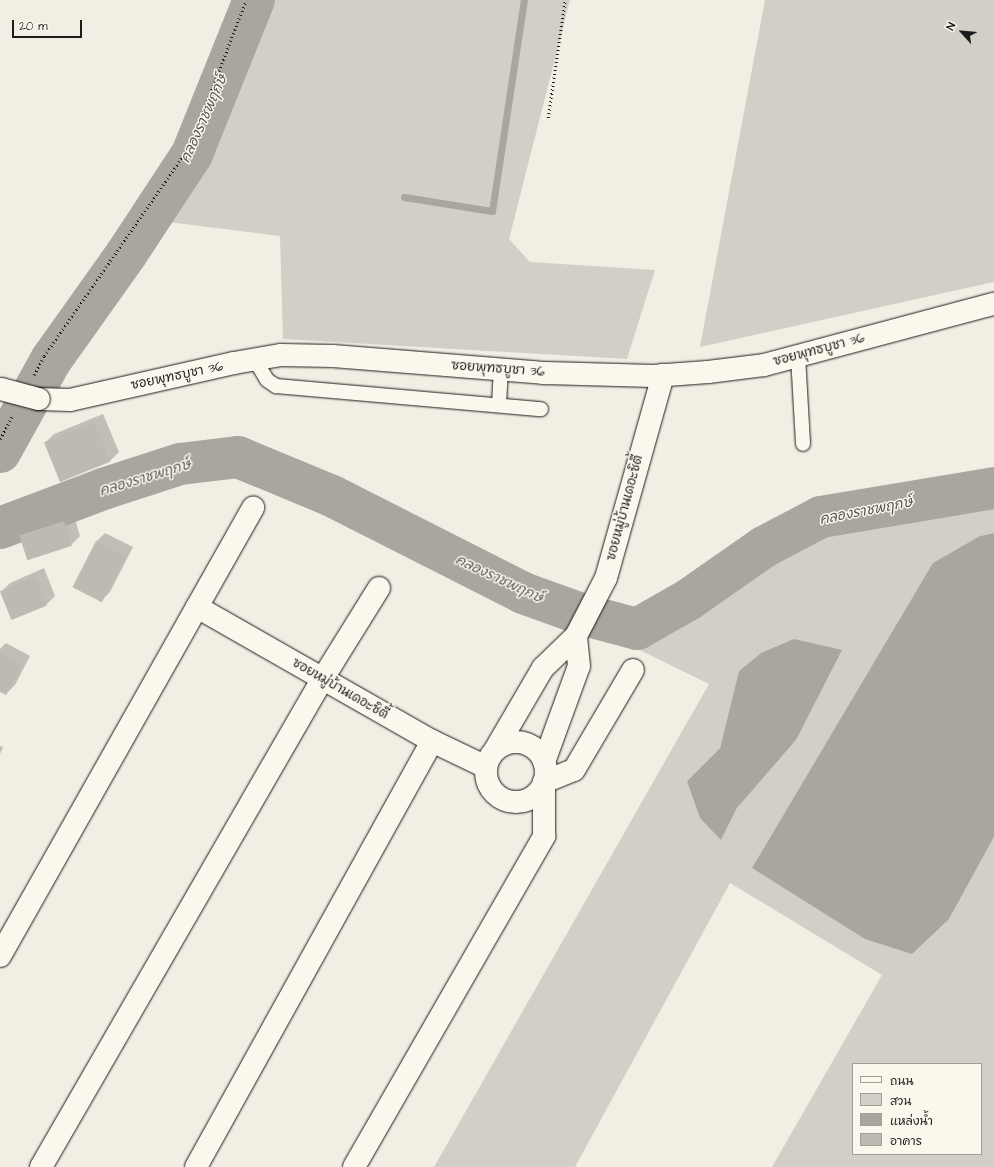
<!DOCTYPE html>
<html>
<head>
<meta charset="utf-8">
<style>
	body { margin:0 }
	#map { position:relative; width:994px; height:1167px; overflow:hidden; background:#f2eee4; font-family:"Architects Daughter","Playpen Sans Thai",sans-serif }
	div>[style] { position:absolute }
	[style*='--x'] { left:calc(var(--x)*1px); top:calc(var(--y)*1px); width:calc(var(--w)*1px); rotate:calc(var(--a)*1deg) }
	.green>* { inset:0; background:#d2cfc6 }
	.water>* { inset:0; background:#a9a6a0 }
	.shadow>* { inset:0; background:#0003 }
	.stream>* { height:7px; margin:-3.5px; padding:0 3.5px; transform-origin:3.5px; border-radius:3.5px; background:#a9a6a0 }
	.river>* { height:42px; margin:-21px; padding:0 21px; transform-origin:21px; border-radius:21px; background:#a9a6a0 }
	.building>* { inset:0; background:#bdbab1; transform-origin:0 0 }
	.path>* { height:2.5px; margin-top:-1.25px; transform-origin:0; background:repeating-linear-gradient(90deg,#1c1c1c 0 1px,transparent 0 4px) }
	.roads { filter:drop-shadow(0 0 1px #1c1c1c) drop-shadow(0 0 1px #1c1c1c) }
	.lane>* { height:14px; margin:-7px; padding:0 7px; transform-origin:7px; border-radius:7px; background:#fbf7ec }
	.street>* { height:22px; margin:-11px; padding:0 11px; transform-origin:11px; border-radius:11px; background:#fbf7ec }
	.street>.ring { margin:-11px; padding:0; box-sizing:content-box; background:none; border:22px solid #fbf7ec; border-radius:50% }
	.secondary>* { height:22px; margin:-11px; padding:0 11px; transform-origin:11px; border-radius:11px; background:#fbf7ec }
	.bridges { filter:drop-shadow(0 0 1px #1c1c1c) drop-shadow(0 0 1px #1c1c1c) }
	.secondary-bridge>* { height:22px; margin:-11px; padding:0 11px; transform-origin:11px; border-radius:11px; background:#fbf7ec }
	span { translate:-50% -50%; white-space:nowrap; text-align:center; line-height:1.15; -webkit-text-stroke:3px #fbf7ec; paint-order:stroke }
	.street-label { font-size:13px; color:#1c1c1c }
	.water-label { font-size:14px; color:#545351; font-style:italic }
	.legend { position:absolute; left:852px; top:1063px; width:130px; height:92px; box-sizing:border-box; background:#fbf7ec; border:1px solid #a29f99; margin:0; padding:5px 7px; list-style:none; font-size:12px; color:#1c1c1c }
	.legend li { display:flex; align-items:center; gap:8px; height:20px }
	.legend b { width:20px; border:1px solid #a29f99 }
	.north { position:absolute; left:942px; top:12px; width:40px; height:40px; -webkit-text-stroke:3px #fbf7ec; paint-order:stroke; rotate:297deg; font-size:11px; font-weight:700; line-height:16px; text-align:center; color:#1c1c1c }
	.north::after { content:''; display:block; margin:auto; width:14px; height:18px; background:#1c1c1c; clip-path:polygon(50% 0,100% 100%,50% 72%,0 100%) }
	.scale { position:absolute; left:12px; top:20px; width:70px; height:18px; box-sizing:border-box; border:2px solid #1c1c1c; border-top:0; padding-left:5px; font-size:12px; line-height:14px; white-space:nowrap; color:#1c1c1c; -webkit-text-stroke:3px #fbf7ec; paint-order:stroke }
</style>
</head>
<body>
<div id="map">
	<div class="green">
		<i style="clip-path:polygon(265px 0,570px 0,509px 239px,530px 262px,655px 270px,627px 359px,283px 339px,280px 236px,160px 221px)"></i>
		<i style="clip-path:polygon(765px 0,994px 0,994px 282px,700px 347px)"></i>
		<i style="clip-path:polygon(evenodd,994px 502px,994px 533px,980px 536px,949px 919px,994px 837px,994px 1167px,772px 1167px,882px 975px,730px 883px,575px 1167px,434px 1167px,709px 684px,603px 632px,633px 610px,756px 565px,814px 536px,945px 507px,994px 502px,761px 653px,796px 740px,737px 808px,721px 840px,687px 781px,720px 748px,739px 671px,761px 653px,994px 502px,853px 1064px,981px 1064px,981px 1154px,853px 1154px,853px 1064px)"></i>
	</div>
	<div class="water">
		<i style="clip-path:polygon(994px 533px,994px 837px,949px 919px,912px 954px,865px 939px,752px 868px,933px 563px,980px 536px)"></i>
		<i style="clip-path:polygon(794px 639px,842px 650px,796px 740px,737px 808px,721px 840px,700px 818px,687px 781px,720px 748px,739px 671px,761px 653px)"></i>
	</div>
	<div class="shadow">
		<i style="clip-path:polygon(103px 414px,119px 452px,110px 461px,45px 443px,54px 434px)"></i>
		<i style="clip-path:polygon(73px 513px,80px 536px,71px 545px,20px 536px,29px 527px)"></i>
		<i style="clip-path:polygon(105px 533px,133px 547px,110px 592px,101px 601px,96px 542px)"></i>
		<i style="clip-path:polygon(44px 568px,55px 596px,46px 605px,1px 592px,10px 583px)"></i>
		<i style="clip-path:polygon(6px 643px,30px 656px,15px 685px,6px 694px,0 691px,0 649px)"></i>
		<i style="clip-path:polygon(0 746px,3px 747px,0 754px)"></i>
	</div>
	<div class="stream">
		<i style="--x:404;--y:197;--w:89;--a:9"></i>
		<i style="--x:492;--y:211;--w:213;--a:-81.4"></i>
	</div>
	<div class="river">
		<i style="--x:0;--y:452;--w:105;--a:-61"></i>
		<i style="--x:51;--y:360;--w:131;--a:-54.6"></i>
		<i style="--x:127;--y:253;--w:118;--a:-56.7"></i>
		<i style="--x:192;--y:154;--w:166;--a:-68.1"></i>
		<i style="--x:0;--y:528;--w:110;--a:-20.7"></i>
		<i style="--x:103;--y:489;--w:81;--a:-18"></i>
		<i style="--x:180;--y:464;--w:58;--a:-6.9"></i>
		<i style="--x:238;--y:457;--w:102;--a:22.5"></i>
		<i style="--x:332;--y:496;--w:214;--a:26.9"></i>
		<i style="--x:523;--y:593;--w:62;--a:19.9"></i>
		<i style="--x:581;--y:614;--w:58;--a:15"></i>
		<i style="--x:637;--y:629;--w:59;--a:-29.6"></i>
		<i style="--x:688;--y:600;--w:93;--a:-34.9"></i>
		<i style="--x:764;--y:547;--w:64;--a:-27.8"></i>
		<i style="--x:821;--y:517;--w:175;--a:-9.5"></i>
	</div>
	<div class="building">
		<i style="left:94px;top:422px;width:43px;height:54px;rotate:68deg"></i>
		<i style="left:64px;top:521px;width:26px;height:47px;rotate:72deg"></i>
		<i style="left:96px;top:541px;width:33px;height:52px;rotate:27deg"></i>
		<i style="left:35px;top:577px;width:31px;height:38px;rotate:68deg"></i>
		<i style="clip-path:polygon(0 653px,22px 665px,6px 695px,0 692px)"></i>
	</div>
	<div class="path">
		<i style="--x:548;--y:118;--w:119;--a:-81.8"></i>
		<i style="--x:34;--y:375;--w:21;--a:-62"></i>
		<i style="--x:44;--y:356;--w:256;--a:-55.2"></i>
		<i style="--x:190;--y:146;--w:156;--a:-69"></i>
		<i style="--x:0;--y:439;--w:27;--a:-62"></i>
	</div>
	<div class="roads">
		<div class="lane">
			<i style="--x:798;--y:356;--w:88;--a:86.7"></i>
			<i style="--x:255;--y:360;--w:23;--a:59"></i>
			<i style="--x:267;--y:380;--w:11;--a:34"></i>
			<i style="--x:276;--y:386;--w:266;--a:5"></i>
			<i style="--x:499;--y:405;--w:36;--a:-87"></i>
		</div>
		<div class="street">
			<i style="--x:197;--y:607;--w:271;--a:29.7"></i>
			<i style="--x:432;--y:741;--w:60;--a:25.7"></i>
			<i class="ring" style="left:486px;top:742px;width:38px;height:38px"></i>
			<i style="--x:495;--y:750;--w:95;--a:-59.7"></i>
			<i style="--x:543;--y:668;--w:46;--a:-44.1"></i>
			<i style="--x:576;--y:636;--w:65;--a:-62.7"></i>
			<i style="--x:606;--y:578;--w:211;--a:-74.3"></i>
			<i style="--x:544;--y:762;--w:102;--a:-70"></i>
			<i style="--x:579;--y:666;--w:30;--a:-96"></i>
			<i style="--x:0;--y:956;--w:515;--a:-60.55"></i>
			<i style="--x:41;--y:1167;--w:564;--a:-60.03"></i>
			<i style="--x:323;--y:678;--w:106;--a:-58.1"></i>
			<i style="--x:196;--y:1167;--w:487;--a:-61"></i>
			<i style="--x:354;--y:1167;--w:382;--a:-60.1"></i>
			<i style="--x:544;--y:836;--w:54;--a:-90"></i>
			<i style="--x:544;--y:782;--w:32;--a:-22"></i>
			<i style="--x:574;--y:770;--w:116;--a:-59.5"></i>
		</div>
		<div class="secondary">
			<i style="--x:39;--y:399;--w:31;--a:2"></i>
			<i style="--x:70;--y:400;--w:168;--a:-12.7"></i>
			<i style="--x:234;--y:363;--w:48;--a:-9.7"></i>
			<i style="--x:281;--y:355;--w:52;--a:1.1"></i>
			<i style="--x:333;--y:356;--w:214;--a:4.6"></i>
			<i style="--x:546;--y:373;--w:107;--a:1.6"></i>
			<i style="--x:653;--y:376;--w:55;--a:-4.2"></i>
			<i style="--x:708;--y:372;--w:56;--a:-7.1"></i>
			<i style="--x:764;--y:365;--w:238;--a:-14.9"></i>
		</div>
	</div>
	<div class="bridges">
		<div class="secondary-bridge">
			<i style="--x:1;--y:389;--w:39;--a:15"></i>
		</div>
	</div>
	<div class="street-label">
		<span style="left:819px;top:350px;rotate:-15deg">ซอยพุทธบูชา 36</span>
		<span style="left:498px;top:369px;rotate:4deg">ซอยพุทธบูชา 36</span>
		<span style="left:177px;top:376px;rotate:-12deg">ซอยพุทธบูชา 36</span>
		<span style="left:625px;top:508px;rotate:-75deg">ซอยหมู่บ้านเดอะซิตี้</span>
		<span style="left:340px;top:689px;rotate:30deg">ซอยหมู่บ้านเดอะซิตี้</span>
	</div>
	<div class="water-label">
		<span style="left:204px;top:119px;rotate:-66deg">คลองราชพฤกษ์</span>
		<span style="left:145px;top:478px;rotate:-17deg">คลองราชพฤกษ์</span>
		<span style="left:866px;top:511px;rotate:-11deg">คลองราชพฤกษ์</span>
		<span style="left:499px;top:579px;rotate:25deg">คลองราชพฤกษ์</span>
	</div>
	<ul class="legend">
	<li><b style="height:5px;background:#fbf7ec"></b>ถนน</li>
	<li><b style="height:11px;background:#d2cfc6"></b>สวน</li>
	<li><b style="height:11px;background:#a9a6a0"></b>แหล่งน้ำ</li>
	<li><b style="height:11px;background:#bdbab1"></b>อาคาร</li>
	</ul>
	<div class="north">N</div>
	<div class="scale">20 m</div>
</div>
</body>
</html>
